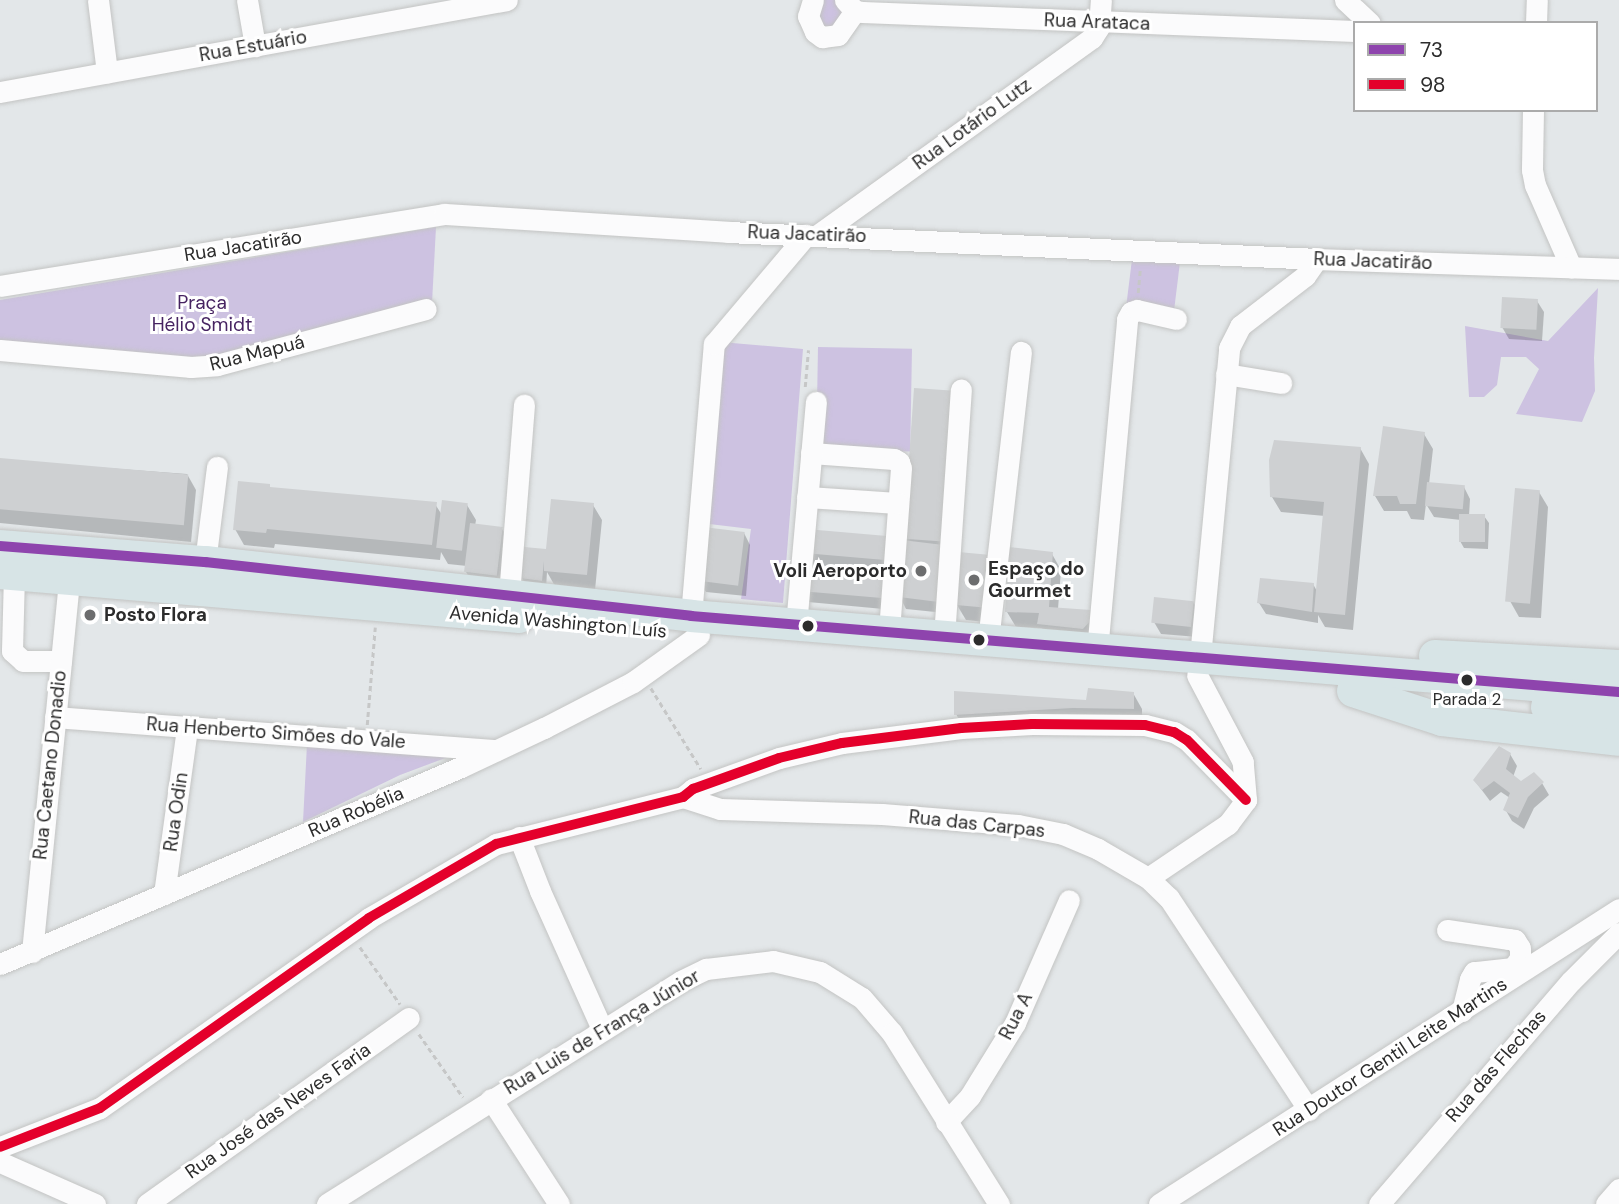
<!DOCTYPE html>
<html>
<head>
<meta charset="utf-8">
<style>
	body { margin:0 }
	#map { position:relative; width:1619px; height:1204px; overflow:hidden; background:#e3e7e9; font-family:"DM Sans",sans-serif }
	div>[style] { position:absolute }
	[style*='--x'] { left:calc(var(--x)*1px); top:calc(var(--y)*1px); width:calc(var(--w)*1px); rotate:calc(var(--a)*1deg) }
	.green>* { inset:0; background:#cdc2e1; transform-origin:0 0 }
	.shadow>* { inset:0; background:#0003 }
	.building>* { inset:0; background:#ced0d2; transform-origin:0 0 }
	.path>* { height:2.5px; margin-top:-1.25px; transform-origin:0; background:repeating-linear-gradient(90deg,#c6c7c7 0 5px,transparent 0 8.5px) }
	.roads { filter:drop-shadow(0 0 2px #c3c4c3) drop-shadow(0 0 2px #c3c4c3) }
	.minor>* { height:21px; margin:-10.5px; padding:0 10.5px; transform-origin:10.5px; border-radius:10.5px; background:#fbfbfc }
	.highway>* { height:32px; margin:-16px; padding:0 16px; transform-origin:16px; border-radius:16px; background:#d7e4e6 }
	.bus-1>* { height:10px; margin:-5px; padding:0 5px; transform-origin:5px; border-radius:5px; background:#8e44ad }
	.bus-2>* { height:10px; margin:-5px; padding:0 5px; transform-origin:5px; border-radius:5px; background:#e4002b }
	.dots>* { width:19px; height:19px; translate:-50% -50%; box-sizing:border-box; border:4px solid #fff; border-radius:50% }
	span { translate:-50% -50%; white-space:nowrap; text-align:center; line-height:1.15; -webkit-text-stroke:6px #fff; paint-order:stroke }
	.bus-label { font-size:17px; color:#2c2c2c }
	.street-label { font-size:19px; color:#2c2c2c }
	.park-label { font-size:19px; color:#462361 }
	.poi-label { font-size:19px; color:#2c2c2c; font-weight:700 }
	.left { translate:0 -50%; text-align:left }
	.right { translate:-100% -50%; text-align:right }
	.legend { position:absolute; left:1353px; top:21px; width:245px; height:91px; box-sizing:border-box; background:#fff; border:2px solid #ababab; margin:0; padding:9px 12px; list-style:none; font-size:21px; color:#2c2c2c }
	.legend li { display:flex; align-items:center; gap:14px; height:35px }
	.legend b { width:35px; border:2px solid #ababab }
</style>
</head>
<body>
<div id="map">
	<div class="green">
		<i style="clip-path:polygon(818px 0,841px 0,847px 20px,823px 31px,813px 6px)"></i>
		<i style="clip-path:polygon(436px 227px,432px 303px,206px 361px,0 343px,0 300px)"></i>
		<i style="left:1133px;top:251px;width:48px;height:57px;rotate:7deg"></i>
		<i style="clip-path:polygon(1598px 288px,1594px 358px,1595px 391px,1582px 422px,1516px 414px,1539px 369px,1526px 357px,1501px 357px,1497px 385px,1484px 397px,1469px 397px,1465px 326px,1548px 341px)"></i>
		<i style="clip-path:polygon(721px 342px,803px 349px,783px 603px,741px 599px,751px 529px,701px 523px)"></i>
		<i style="left:818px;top:347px;width:94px;height:103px;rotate:1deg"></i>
		<i style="clip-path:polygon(307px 744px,456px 754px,400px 775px,303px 822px)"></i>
	</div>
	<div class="shadow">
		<i style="clip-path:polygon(1537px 301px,1544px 312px,1542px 341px,1509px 339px,1502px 327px)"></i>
		<i style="clip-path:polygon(916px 390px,953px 393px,945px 613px,906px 609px,900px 597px)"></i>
		<i style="clip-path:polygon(1424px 434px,1433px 449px,1429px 484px,1464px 487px,1470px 499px,1469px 516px,1484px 516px,1489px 523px,1488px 549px,1464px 548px,1460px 541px,1461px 520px,1434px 517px,1426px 504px,1424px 520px,1411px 519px,1407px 511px,1384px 511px,1375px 496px)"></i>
		<i style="clip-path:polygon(1360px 448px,1369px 464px,1353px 630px,1325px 627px,1318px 615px,1318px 623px,1266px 614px,1259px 603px,1313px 584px,1318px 593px,1325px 516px,1281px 512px,1272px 497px)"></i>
		<i style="clip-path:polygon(0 460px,187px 474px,196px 490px,191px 542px,0 523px)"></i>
		<i style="clip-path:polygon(271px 489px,435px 504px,442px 515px,467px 505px,476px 520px,475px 526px,502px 529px,509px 540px,504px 587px,473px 583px,466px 572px,467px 566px,448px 564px,441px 552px,440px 560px,275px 544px,274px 548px,244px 545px,235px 529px)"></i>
		<i style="clip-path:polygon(1539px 492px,1548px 507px,1541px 618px,1519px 617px,1510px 601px)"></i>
		<i style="clip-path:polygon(593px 505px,602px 520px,595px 590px,555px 586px,547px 572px,546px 588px,526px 585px,522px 578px,545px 551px)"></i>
		<i style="clip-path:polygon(744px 533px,750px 545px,746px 596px,706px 592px,699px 581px)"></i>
		<i style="clip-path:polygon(892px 538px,897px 572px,813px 565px,806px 553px)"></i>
		<i style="clip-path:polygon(960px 554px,997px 623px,966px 620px,957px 605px)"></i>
		<i style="clip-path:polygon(1052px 554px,1061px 570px,1058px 609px,1090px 612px,1099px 636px,1048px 639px,1042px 628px,1016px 627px,1007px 612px)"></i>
		<i style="clip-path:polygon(889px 576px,894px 610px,808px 602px,802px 591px)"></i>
		<i style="clip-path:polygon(1193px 602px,1200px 614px,1198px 637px,1161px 634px,1154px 622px)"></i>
		<i style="clip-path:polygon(1133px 693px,1142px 709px,1142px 725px,965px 730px,956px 714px,1088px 701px)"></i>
		<i style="clip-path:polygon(1510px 754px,1517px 766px,1513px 777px,1521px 784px,1542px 783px,1549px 795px,1534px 808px,1524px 829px,1512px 821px,1505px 809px,1510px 798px,1501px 792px,1490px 801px,1475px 781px)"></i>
	</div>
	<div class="building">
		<i style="left:1502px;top:297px;width:36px;height:31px;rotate:3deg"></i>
		<i style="left:914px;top:388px;width:40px;height:151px;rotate:4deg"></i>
		<i style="clip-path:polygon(1383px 426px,1425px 432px,1416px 504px,1400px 504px,1397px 496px,1373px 496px)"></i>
		<i style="clip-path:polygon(1274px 440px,1361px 447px,1345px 615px,1314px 612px,1324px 502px,1270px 497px,1269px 460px)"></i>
		<i style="left:0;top:458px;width:189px;height:51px;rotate:5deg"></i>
		<i style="clip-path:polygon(238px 481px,270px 484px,270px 487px,437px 502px,432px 545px,267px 529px,266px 533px,233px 530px)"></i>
		<i style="left:1427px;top:482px;width:38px;height:24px;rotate:5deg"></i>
		<i style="left:1515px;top:488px;width:25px;height:114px;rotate:5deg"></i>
		<i style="clip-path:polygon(551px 499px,594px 503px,587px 575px,544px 571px,544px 561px,542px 581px,520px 578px,524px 547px,546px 549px)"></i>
		<i style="left:442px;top:500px;width:26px;height:48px;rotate:7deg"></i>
		<i style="left:1459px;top:514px;width:26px;height:28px"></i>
		<i style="left:470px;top:523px;width:33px;height:49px;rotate:7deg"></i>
		<i style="left:703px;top:527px;width:42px;height:54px;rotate:7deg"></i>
		<i style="left:806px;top:529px;width:87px;height:24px;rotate:5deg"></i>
		<i style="left:902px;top:540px;width:42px;height:57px;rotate:7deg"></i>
		<i style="clip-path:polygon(1009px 547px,1053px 552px,1049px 607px,1091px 610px,1091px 620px,1083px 629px,1037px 624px,1039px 613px,1005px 612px)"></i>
		<i style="left:958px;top:552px;width:36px;height:53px;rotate:5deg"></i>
		<i style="left:802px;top:567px;width:88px;height:24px;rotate:5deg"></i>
		<i style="clip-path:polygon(1260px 578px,1314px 583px,1312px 612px,1257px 603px)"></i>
		<i style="left:1154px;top:597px;width:40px;height:26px;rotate:6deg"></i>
		<i style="clip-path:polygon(1088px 688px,1134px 692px,1134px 709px,1073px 708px,954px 715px,954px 691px,1086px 700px)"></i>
		<i style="clip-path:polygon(1499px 746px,1511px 753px,1506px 769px,1521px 781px,1534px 772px,1544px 782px,1528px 797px,1518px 818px,1503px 810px,1510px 793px,1494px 781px,1482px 790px,1473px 780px)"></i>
	</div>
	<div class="path">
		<i style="--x:1138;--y:293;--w:25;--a:-85"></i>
		<i style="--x:805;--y:387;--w:37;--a:-85"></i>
		<i style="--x:651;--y:688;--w:95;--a:58.3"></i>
		<i style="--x:367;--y:725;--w:98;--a:-85.3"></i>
		<i style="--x:360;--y:947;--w:70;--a:54.9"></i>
		<i style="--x:419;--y:1034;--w:77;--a:55.1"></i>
	</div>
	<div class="roads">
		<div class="minor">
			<i style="--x:98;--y:0;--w:73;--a:82.9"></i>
			<i style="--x:247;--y:0;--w:47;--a:80.1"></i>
			<i style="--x:813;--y:0;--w:17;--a:107"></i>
			<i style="--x:808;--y:16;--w:17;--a:66"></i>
			<i style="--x:815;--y:32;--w:9;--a:36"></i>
			<i style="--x:822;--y:37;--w:16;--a:-7"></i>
			<i style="--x:838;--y:35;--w:29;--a:-55"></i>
			<i style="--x:845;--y:0;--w:15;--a:48"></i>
			<i style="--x:855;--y:11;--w:7;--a:8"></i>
			<i style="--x:862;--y:12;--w:493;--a:2.2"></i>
			<i style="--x:1345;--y:0;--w:34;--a:43"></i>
			<i style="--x:1536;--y:23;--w:23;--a:-88"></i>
			<i style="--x:0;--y:92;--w:515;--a:-10.28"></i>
			<i style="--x:1533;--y:110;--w:60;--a:91"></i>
			<i style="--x:1532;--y:170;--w:15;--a:79"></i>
			<i style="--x:1535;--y:185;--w:90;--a:66.3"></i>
			<i style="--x:819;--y:234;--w:336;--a:-35.7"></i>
			<i style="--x:1092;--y:38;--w:13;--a:-58"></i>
			<i style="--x:1099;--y:27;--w:27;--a:-86"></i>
			<i style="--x:0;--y:286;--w:450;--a:-9.2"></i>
			<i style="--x:444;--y:214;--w:285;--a:3.6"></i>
			<i style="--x:728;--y:232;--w:590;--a:2.62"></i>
			<i style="--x:1317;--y:259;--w:302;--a:1.9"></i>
			<i style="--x:0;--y:350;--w:192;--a:5.1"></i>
			<i style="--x:191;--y:367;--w:26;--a:-4"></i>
			<i style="--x:217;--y:365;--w:216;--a:-15"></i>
			<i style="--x:1226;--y:374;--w:56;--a:9.3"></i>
			<i style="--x:811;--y:453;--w:83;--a:4.1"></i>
			<i style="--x:894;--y:459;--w:6;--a:31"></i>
			<i style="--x:899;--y:462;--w:6;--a:72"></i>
			<i style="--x:901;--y:468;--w:164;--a:94.2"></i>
			<i style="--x:807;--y:497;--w:91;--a:3.8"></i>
			<i style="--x:205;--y:562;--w:96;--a:-82.8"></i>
			<i style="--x:14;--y:574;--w:77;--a:91.5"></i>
			<i style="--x:12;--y:651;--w:15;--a:42"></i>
			<i style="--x:23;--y:661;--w:38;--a:0"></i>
			<i style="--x:509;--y:595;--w:191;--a:-85.5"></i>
			<i style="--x:691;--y:616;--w:273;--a:-85.2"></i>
			<i style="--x:714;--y:344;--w:143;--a:-49.8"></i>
			<i style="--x:796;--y:625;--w:224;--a:-84.9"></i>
			<i style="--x:944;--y:637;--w:248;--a:-86.1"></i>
			<i style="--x:988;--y:641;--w:291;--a:-83.5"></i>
			<i style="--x:1097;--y:651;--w:333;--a:-84.8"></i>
			<i style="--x:1127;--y:319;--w:8;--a:-60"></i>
			<i style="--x:1131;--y:312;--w:6;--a:-18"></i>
			<i style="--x:1137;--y:310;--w:40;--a:13"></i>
			<i style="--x:1200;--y:657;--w:310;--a:-84.6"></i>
			<i style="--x:1229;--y:348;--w:25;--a:-63"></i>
			<i style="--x:1240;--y:326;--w:82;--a:-37.6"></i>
			<i style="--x:1305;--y:276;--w:21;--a:-55"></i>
			<i style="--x:55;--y:717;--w:442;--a:4.3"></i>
			<i style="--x:683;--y:797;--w:39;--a:18"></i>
			<i style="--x:720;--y:809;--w:162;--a:1.8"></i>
			<i style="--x:882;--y:814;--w:136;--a:4.6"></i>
			<i style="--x:1018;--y:825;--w:46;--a:11.3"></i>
			<i style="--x:1063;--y:834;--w:38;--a:23"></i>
			<i style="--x:1098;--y:849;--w:58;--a:30.1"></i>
			<i style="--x:1148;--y:878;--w:29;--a:44"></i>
			<i style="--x:1169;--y:898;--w:254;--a:56.6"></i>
			<i style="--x:519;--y:837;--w:58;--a:68.7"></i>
			<i style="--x:540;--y:891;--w:151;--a:65.8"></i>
			<i style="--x:1148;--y:878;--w:97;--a:-34"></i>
			<i style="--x:1228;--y:824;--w:30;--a:-53"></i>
			<i style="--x:1246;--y:800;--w:38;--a:-95"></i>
			<i style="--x:1243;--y:762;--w:98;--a:-117.9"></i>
			<i style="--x:164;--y:894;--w:167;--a:-82.1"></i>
			<i style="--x:1447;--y:930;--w:63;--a:8.3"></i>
			<i style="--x:1509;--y:939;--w:6;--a:9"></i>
			<i style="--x:1515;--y:940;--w:9;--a:58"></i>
			<i style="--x:1520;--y:948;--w:10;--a:90"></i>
			<i style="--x:1520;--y:958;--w:12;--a:125"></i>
			<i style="--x:1513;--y:968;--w:39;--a:174"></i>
			<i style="--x:1474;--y:972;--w:8;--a:120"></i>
			<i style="--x:1470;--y:979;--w:33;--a:104"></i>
			<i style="--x:32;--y:952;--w:375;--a:-84.3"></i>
			<i style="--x:0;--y:964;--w:501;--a:-23.14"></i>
			<i style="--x:461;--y:767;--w:92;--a:-25.2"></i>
			<i style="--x:544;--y:728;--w:100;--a:-27.3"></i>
			<i style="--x:633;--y:682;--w:81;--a:-35.5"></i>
			<i style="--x:491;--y:1099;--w:125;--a:57.1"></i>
			<i style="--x:946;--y:1122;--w:35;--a:-47"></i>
			<i style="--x:970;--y:1096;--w:86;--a:-58.3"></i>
			<i style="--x:1015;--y:1023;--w:134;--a:-66.3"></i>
			<i style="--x:0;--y:1147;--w:107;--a:-21.3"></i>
			<i style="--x:100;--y:1108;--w:329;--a:-35.2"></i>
			<i style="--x:369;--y:918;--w:147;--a:-30.2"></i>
			<i style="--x:496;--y:844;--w:193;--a:-14.1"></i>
			<i style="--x:683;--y:797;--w:13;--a:-39"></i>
			<i style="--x:693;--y:789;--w:91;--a:-19.8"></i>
			<i style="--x:779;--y:758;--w:65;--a:-13.4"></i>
			<i style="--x:842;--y:743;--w:120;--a:-7.2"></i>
			<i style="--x:961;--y:728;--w:71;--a:-3.2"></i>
			<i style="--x:1032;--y:724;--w:113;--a:0.5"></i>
			<i style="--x:1145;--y:725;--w:30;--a:14"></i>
			<i style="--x:1174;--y:732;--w:15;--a:32"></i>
			<i style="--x:1187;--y:740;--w:84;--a:45.5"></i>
			<i style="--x:0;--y:1162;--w:104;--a:23.9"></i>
			<i style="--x:147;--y:1204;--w:321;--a:-35.4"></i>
			<i style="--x:327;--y:1204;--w:418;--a:-32.2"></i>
			<i style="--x:681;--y:981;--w:28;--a:-26"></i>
			<i style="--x:706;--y:969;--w:67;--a:-6.8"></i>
			<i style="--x:773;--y:961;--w:48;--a:13.2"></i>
			<i style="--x:820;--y:972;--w:49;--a:31.8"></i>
			<i style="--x:862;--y:998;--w:46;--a:49.4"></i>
			<i style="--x:892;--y:1033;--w:202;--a:58"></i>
			<i style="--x:1159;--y:1204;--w:546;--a:-32.67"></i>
			<i style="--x:1379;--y:1204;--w:294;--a:-49.3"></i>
			<i style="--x:1571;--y:981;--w:68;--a:-45"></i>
			<i style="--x:1606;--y:1204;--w:20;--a:-49"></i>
		</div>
		<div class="highway">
			<i style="--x:0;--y:546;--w:206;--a:4.5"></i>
			<i style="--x:205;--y:562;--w:489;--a:6.3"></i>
			<i style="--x:691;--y:616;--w:931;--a:4.68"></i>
			<i style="--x:0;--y:573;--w:521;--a:4.85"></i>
			<i style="--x:1435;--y:656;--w:184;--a:3.1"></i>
			<i style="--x:1353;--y:691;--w:94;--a:18"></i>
			<i style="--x:1442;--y:720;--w:178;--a:6.4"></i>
			<i style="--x:1547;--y:707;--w:72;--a:5.6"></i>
		</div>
	</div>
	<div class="bus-1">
		<i style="--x:0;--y:546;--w:206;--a:4.5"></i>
		<i style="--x:205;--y:562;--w:489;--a:6.3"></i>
		<i style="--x:691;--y:616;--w:931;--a:4.68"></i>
	</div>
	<div class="bus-2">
		<i style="--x:0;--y:1147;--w:107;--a:-21.3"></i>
		<i style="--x:100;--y:1108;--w:329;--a:-35.2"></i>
		<i style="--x:369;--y:918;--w:147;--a:-30.2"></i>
		<i style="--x:496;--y:844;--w:193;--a:-14.1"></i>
		<i style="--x:683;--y:797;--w:13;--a:-39"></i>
		<i style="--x:693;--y:789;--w:91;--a:-19.8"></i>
		<i style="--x:779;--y:758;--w:65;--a:-13.4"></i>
		<i style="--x:842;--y:743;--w:120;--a:-7.2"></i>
		<i style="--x:961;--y:728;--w:71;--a:-3.2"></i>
		<i style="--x:1032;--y:724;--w:113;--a:0.5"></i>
		<i style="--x:1145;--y:725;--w:30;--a:14"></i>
		<i style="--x:1174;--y:732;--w:15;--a:32"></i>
		<i style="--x:1187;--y:740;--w:84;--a:45.5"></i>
	</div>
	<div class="dots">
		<i style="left:921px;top:571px;background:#6c6d6e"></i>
		<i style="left:974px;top:580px;background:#6c6d6e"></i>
		<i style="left:90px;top:615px;background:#6c6d6e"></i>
		<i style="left:808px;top:626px;background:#2c2c2c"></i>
		<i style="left:979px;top:640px;background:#2c2c2c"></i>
		<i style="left:1467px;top:680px;background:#2c2c2c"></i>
	</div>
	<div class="bus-label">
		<span style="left:1467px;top:700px">Parada 2</span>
	</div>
	<div class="street-label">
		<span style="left:1097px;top:22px;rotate:2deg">Rua Arataca</span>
		<span style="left:253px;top:46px;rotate:-10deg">Rua Estuário</span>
		<span style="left:972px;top:124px;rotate:-36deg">Rua Lotário Lutz</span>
		<span style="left:807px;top:234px;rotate:2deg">Rua Jacatirão</span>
		<span style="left:243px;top:246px;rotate:-9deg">Rua Jacatirão</span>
		<span style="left:1373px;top:261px;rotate:2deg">Rua Jacatirão</span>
		<span style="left:257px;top:353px;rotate:-14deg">Rua Mapuá</span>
		<span style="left:558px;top:622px;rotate:5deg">Avenida Washington Luís</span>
		<span style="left:276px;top:733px;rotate:4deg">Rua Henberto Simões do Vale</span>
		<span style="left:50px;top:765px;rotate:-84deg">Rua Caetano Donadio</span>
		<span style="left:176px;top:812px;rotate:-82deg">Rua Odin</span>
		<span style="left:356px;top:812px;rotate:-23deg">Rua Robélia</span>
		<span style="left:977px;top:824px;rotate:6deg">Rua das Carpas</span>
		<span style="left:1016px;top:1016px;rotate:-63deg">Rua A</span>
		<span style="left:602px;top:1032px;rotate:-31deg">Rua Luis de França Júnior</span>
		<span style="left:1390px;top:1057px;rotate:-33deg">Rua Doutor Gentil Leite Martins</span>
		<span style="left:1496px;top:1066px;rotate:-49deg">Rua das Flechas</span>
		<span style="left:278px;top:1111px;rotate:-35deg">Rua José das Neves Faria</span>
	</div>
	<div class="park-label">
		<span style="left:202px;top:314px">Praça<br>Hélio Smidt</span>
	</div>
	<div class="poi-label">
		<span class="left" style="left:988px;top:580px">Espaço do<br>Gourmet</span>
		<span class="right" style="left:907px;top:571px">Voli Aeroporto</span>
		<span class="left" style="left:104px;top:615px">Posto Flora</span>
	</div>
	<ul class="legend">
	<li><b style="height:9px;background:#8e44ad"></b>73</li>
	<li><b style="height:9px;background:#e4002b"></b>98</li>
	</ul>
</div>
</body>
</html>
